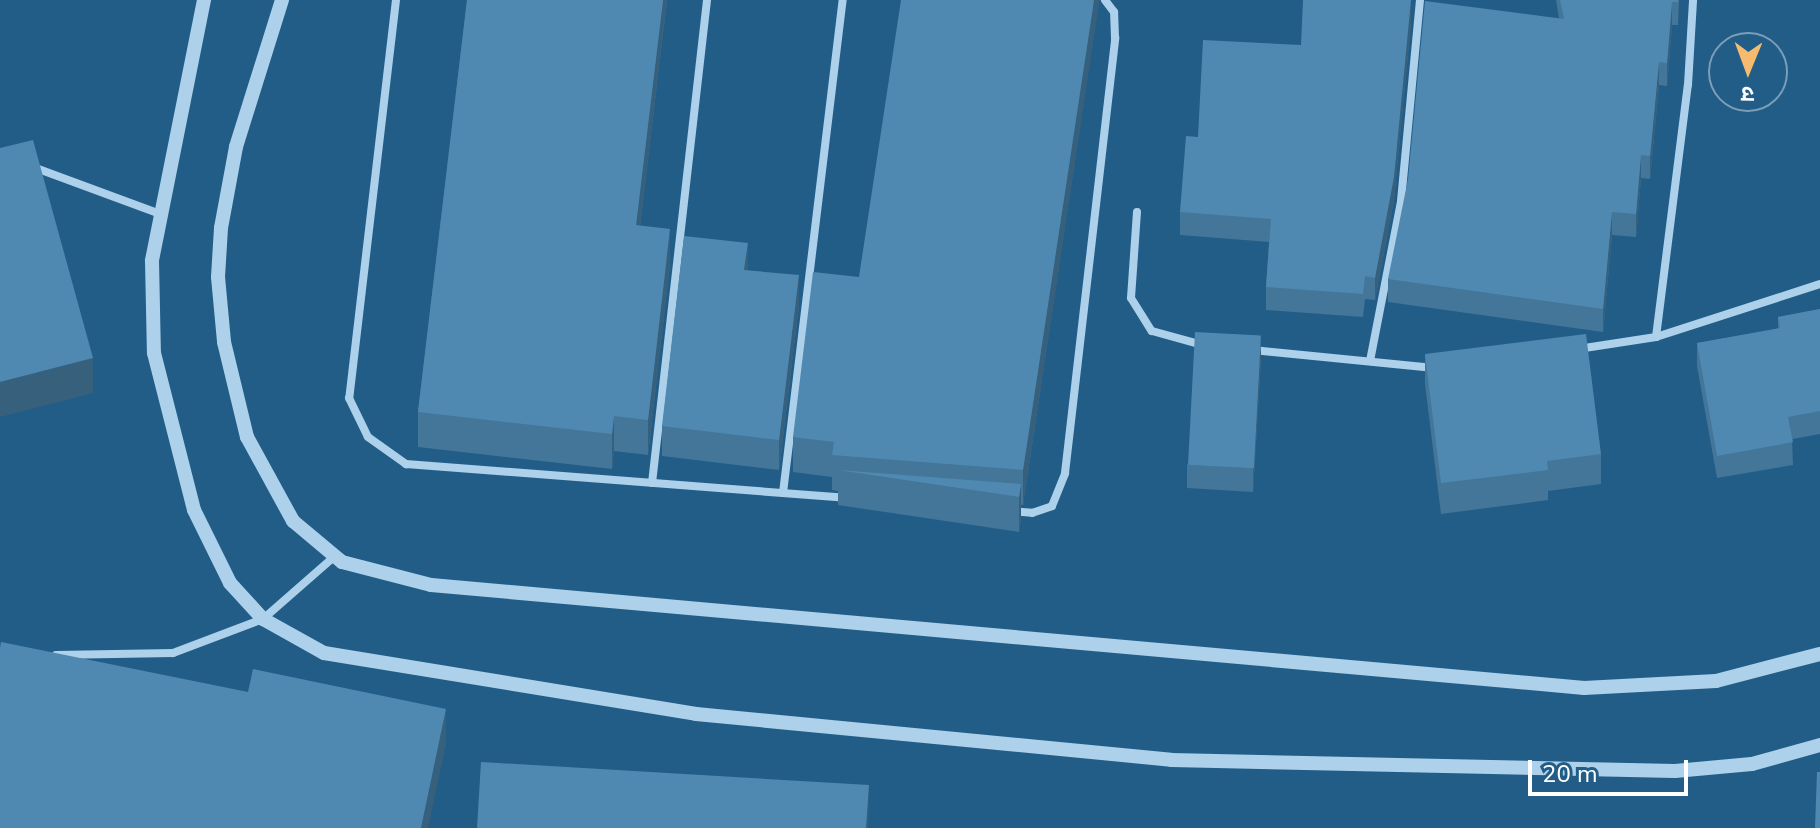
<!DOCTYPE html>
<html>
<head>
<meta charset="utf-8">
<style>
	body { margin:0 }
	#map { position:relative; width:1820px; height:828px; overflow:hidden; background:#225d88; font-family:"Nunito Sans","Noto Sans Devanagari",sans-serif }
	div>[style] { position:absolute }
	[style*='--x'] { left:calc(var(--x)*1px); top:calc(var(--y)*1px); width:calc(var(--w)*1px); rotate:calc(var(--a)*1deg) }
	.minor>* { height:8px; margin:-4px; padding:0 4px; transform-origin:4px; border-radius:4px; background:#add1ea }
	.tertiary>* { height:14px; margin:-7px; padding:0 7px; transform-origin:7px; border-radius:7px; background:#add1ea }
	.wall>* { inset:0; background:#447699 }
	.shaded-wall>* { inset:0; background:#37607d }
	.building>* { inset:0; background:#4f89b2; transform-origin:0 0 }
	span { translate:-50% -50%; white-space:nowrap; text-align:center; line-height:1.15; -webkit-text-stroke:7px #225d88; paint-order:stroke }
	.north { position:absolute; left:1708px; top:32px; width:80px; height:80px; box-sizing:border-box; background:#225d88; border:2px solid #7a9eb8; border-radius:50%; rotate:181deg; font-size:22px; font-weight:700; line-height:32px; text-align:center; color:#fff }
	.north::after { content:''; display:block; margin:auto; width:28px; height:36px; background:#f6bb6f; clip-path:polygon(50% 0,100% 100%,50% 72%,0 100%) }
	.scale { position:absolute; left:1528px; top:760px; width:160px; height:36px; box-sizing:border-box; border:4px solid #fff; border-top:0; padding-left:10px; font-size:24px; line-height:28px; white-space:nowrap; color:#fff; -webkit-text-stroke:6px #225d88; paint-order:stroke }
</style>
</head>
<body>
<div id="map">
	<div class="minor">
		<i style="--x:396;--y:0;--w:401;--a:96.7"></i>
		<i style="--x:349;--y:398;--w:43;--a:64"></i>
		<i style="--x:368;--y:437;--w:47;--a:35.4"></i>
		<i style="--x:406;--y:464;--w:441;--a:4.4"></i>
		<i style="--x:33;--y:167;--w:135;--a:20.3"></i>
		<i style="--x:1137;--y:212;--w:86;--a:94"></i>
		<i style="--x:1131;--y:298;--w:39;--a:58"></i>
		<i style="--x:1152;--y:331;--w:53;--a:15.4"></i>
		<i style="--x:1656;--y:337;--w:254;--a:-82.8"></i>
		<i style="--x:1688;--y:85;--w:85;--a:-86.6"></i>
		<i style="--x:1578;--y:349;--w:79;--a:-8.7"></i>
		<i style="--x:1656;--y:337;--w:172;--a:-17.9"></i>
		<i style="--x:1253;--y:350;--w:182;--a:5.7"></i>
		<i style="--x:1370;--y:361;--w:163;--a:-79"></i>
		<i style="--x:1401;--y:201;--w:202;--a:-84.6"></i>
		<i style="--x:652;--y:483;--w:486;--a:-83.5"></i>
		<i style="--x:783;--y:493;--w:497;--a:-83.1"></i>
		<i style="--x:1011;--y:511;--w:21;--a:5"></i>
		<i style="--x:1032;--y:513;--w:21;--a:-19"></i>
		<i style="--x:1052;--y:506;--w:35;--a:-68"></i>
		<i style="--x:1065;--y:473;--w:438;--a:-83.4"></i>
		<i style="--x:1115;--y:38;--w:26;--a:-92"></i>
		<i style="--x:1114;--y:12;--w:15;--a:-127"></i>
		<i style="--x:56;--y:655;--w:117;--a:-1"></i>
		<i style="--x:173;--y:653;--w:96;--a:-20.7"></i>
		<i style="--x:263;--y:619;--w:96;--a:-41.2"></i>
	</div>
	<div class="tertiary">
		<i style="--x:204;--y:0;--w:266;--a:101.3"></i>
		<i style="--x:152;--y:261;--w:92;--a:88.8"></i>
		<i style="--x:154;--y:353;--w:162;--a:75.7"></i>
		<i style="--x:194;--y:510;--w:81;--a:63.7"></i>
		<i style="--x:230;--y:583;--w:49;--a:47.5"></i>
		<i style="--x:263;--y:619;--w:70;--a:29.1"></i>
		<i style="--x:324;--y:653;--w:377;--a:9.3"></i>
		<i style="--x:696;--y:714;--w:477;--a:5.5"></i>
		<i style="--x:1171;--y:760;--w:504;--a:1.25"></i>
		<i style="--x:1675;--y:771;--w:77;--a:-5.2"></i>
		<i style="--x:1752;--y:764;--w:71;--a:-15.6"></i>
		<i style="--x:282;--y:0;--w:154;--a:107.4"></i>
		<i style="--x:236;--y:147;--w:82;--a:100.5"></i>
		<i style="--x:221;--y:228;--w:49;--a:93.5"></i>
		<i style="--x:218;--y:277;--w:65;--a:84.7"></i>
		<i style="--x:224;--y:342;--w:98;--a:76.4"></i>
		<i style="--x:247;--y:437;--w:96;--a:61.3"></i>
		<i style="--x:293;--y:521;--w:64;--a:39.9"></i>
		<i style="--x:342;--y:562;--w:92;--a:14.5"></i>
		<i style="--x:431;--y:585;--w:1158;--a:5.1"></i>
		<i style="--x:1584;--y:688;--w:132;--a:-3"></i>
		<i style="--x:1716;--y:681;--w:107;--a:-14.6"></i>
	</div>
	<div class="wall">
		<i style="clip-path:polygon(467px 0,667px 0,640px 226px,670px 264px,648px 455px,614px 451px,612px 469px,418px 447px,418px 412px)"></i>
		<i style="clip-path:polygon(1099px 0,1023px 505px,1021px 505px,1021px 519px,1019px 532px,838px 505px,838px 491px,832px 490px,832px 477px,793px 472px,793px 437px,859px 277px)"></i>
		<i style="clip-path:polygon(1556px 0,1679px 0,1678px 25px,1672px 25px,1667px 86px,1659px 85px,1650px 179px,1641px 178px,1636px 237px,1612px 235px,1603px 332px,1388px 302px,1388px 279px,1559px 18px)"></i>
		<i style="clip-path:polygon(1411px 23px,1394px 200px,1375px 300px,1365px 299px,1363px 317px,1266px 310px,1266px 287px,1269px 242px,1180px 235px,1180px 212px,1301px 45px)"></i>
		<i style="clip-path:polygon(748px 270px,799px 305px,779px 470px,662px 456px,662px 426px)"></i>
		<i style="clip-path:polygon(1820px 309px,1820px 434px,1792px 439px,1793px 465px,1717px 478px,1697px 366px,1697px 343px,1778px 329px,1778px 317px)"></i>
		<i style="clip-path:polygon(1425px 354px,1601px 454px,1601px 484px,1548px 491px,1548px 500px,1441px 514px,1425px 384px)"></i>
		<i style="clip-path:polygon(1261px 359px,1253px 492px,1187px 488px,1187px 465px)"></i>
	</div>
	<div class="shaded-wall">
		<i style="clip-path:polygon(663px 0,667px 0,636px 260px,636px 225px)"></i>
		<i style="clip-path:polygon(1094px 0,1099px 0,1099px 4px,1023px 505px,1023px 470px)"></i>
		<i style="clip-path:polygon(1411px 0,1411px 23px,1394px 200px,1375px 300px,1375px 278px)"></i>
		<i style="clip-path:polygon(1672px 2px,1672px 25px,1667px 86px,1667px 63px)"></i>
		<i style="clip-path:polygon(1659px 62px,1659px 85px,1650px 179px,1650px 156px)"></i>
		<i style="clip-path:polygon(1641px 155px,1641px 178px,1636px 237px,1636px 214px)"></i>
		<i style="clip-path:polygon(1612px 212px,1612px 235px,1603px 332px,1603px 309px)"></i>
		<i style="clip-path:polygon(670px 229px,670px 264px,648px 455px,648px 420px)"></i>
		<i style="clip-path:polygon(748px 243px,748px 273px,744px 270px)"></i>
		<i style="clip-path:polygon(799px 275px,799px 305px,779px 470px,779px 440px)"></i>
		<i style="clip-path:polygon(1261px 336px,1261px 359px,1253px 492px,1253px 469px)"></i>
		<i style="clip-path:polygon(93px 358px,93px 393px,0 417px,0 382px)"></i>
		<i style="clip-path:polygon(614px 416px,614px 451px,612px 469px,612px 434px)"></i>
		<i style="clip-path:polygon(1021px 484px,1021px 519px,1019px 532px,1019px 497px)"></i>
		<i style="clip-path:polygon(446px 709px,446px 744px,428px 828px,421px 828px)"></i>
		<i style="clip-path:polygon(869px 785px,868px 828px,866px 828px)"></i>
	</div>
	<div class="building">
		<i style="clip-path:polygon(467px 0,663px 0,636px 225px,670px 229px,648px 420px,614px 416px,612px 434px,418px 412px)"></i>
		<i style="clip-path:polygon(901px 0,1094px 0,1023px 470px,832px 455px,834px 442px,793px 437px,813px 272px,859px 277px)"></i>
		<i style="clip-path:polygon(1303px 0,1411px 0,1394px 177px,1375px 278px,1365px 276px,1363px 294px,1266px 287px,1271px 219px,1180px 212px,1186px 136px,1198px 137px,1203px 40px,1301px 45px)"></i>
		<i style="clip-path:polygon(1560px 0,1678px 0,1678px 2px,1672px 2px,1667px 63px,1659px 62px,1650px 156px,1641px 155px,1636px 214px,1612px 212px,1603px 309px,1388px 279px,1408px 179px,1425px 1px,1564px 19px)"></i>
		<i style="clip-path:polygon(33px 140px,93px 358px,0 382px,0 148px)"></i>
		<i style="clip-path:polygon(684px 236px,748px 243px,744px 270px,799px 275px,779px 440px,662px 426px)"></i>
		<i style="clip-path:polygon(1820px 309px,1820px 411px,1788px 417px,1793px 442px,1717px 456px,1697px 343px,1780px 328px,1778px 317px)"></i>
		<i style="left:1195px;top:332px;width:66px;height:133px;rotate:3deg"></i>
		<i style="clip-path:polygon(1586px 334px,1601px 454px,1547px 461px,1548px 470px,1441px 483px,1425px 354px)"></i>
		<i style="clip-path:polygon(838px 470px,1021px 484px,1019px 497px)"></i>
		<i style="clip-path:polygon(1px 642px,248px 692px,253px 669px,446px 709px,421px 828px,0 828px,0 648px)"></i>
		<i style="clip-path:polygon(481px 762px,869px 785px,866px 828px,477px 828px)"></i>
		<i style="clip-path:polygon(1817px 772px,1820px 772px,1820px 828px,1815px 828px)"></i>
	</div>
	<div class="north">उ</div>
	<div class="scale">20 m</div>
</div>
</body>
</html>
